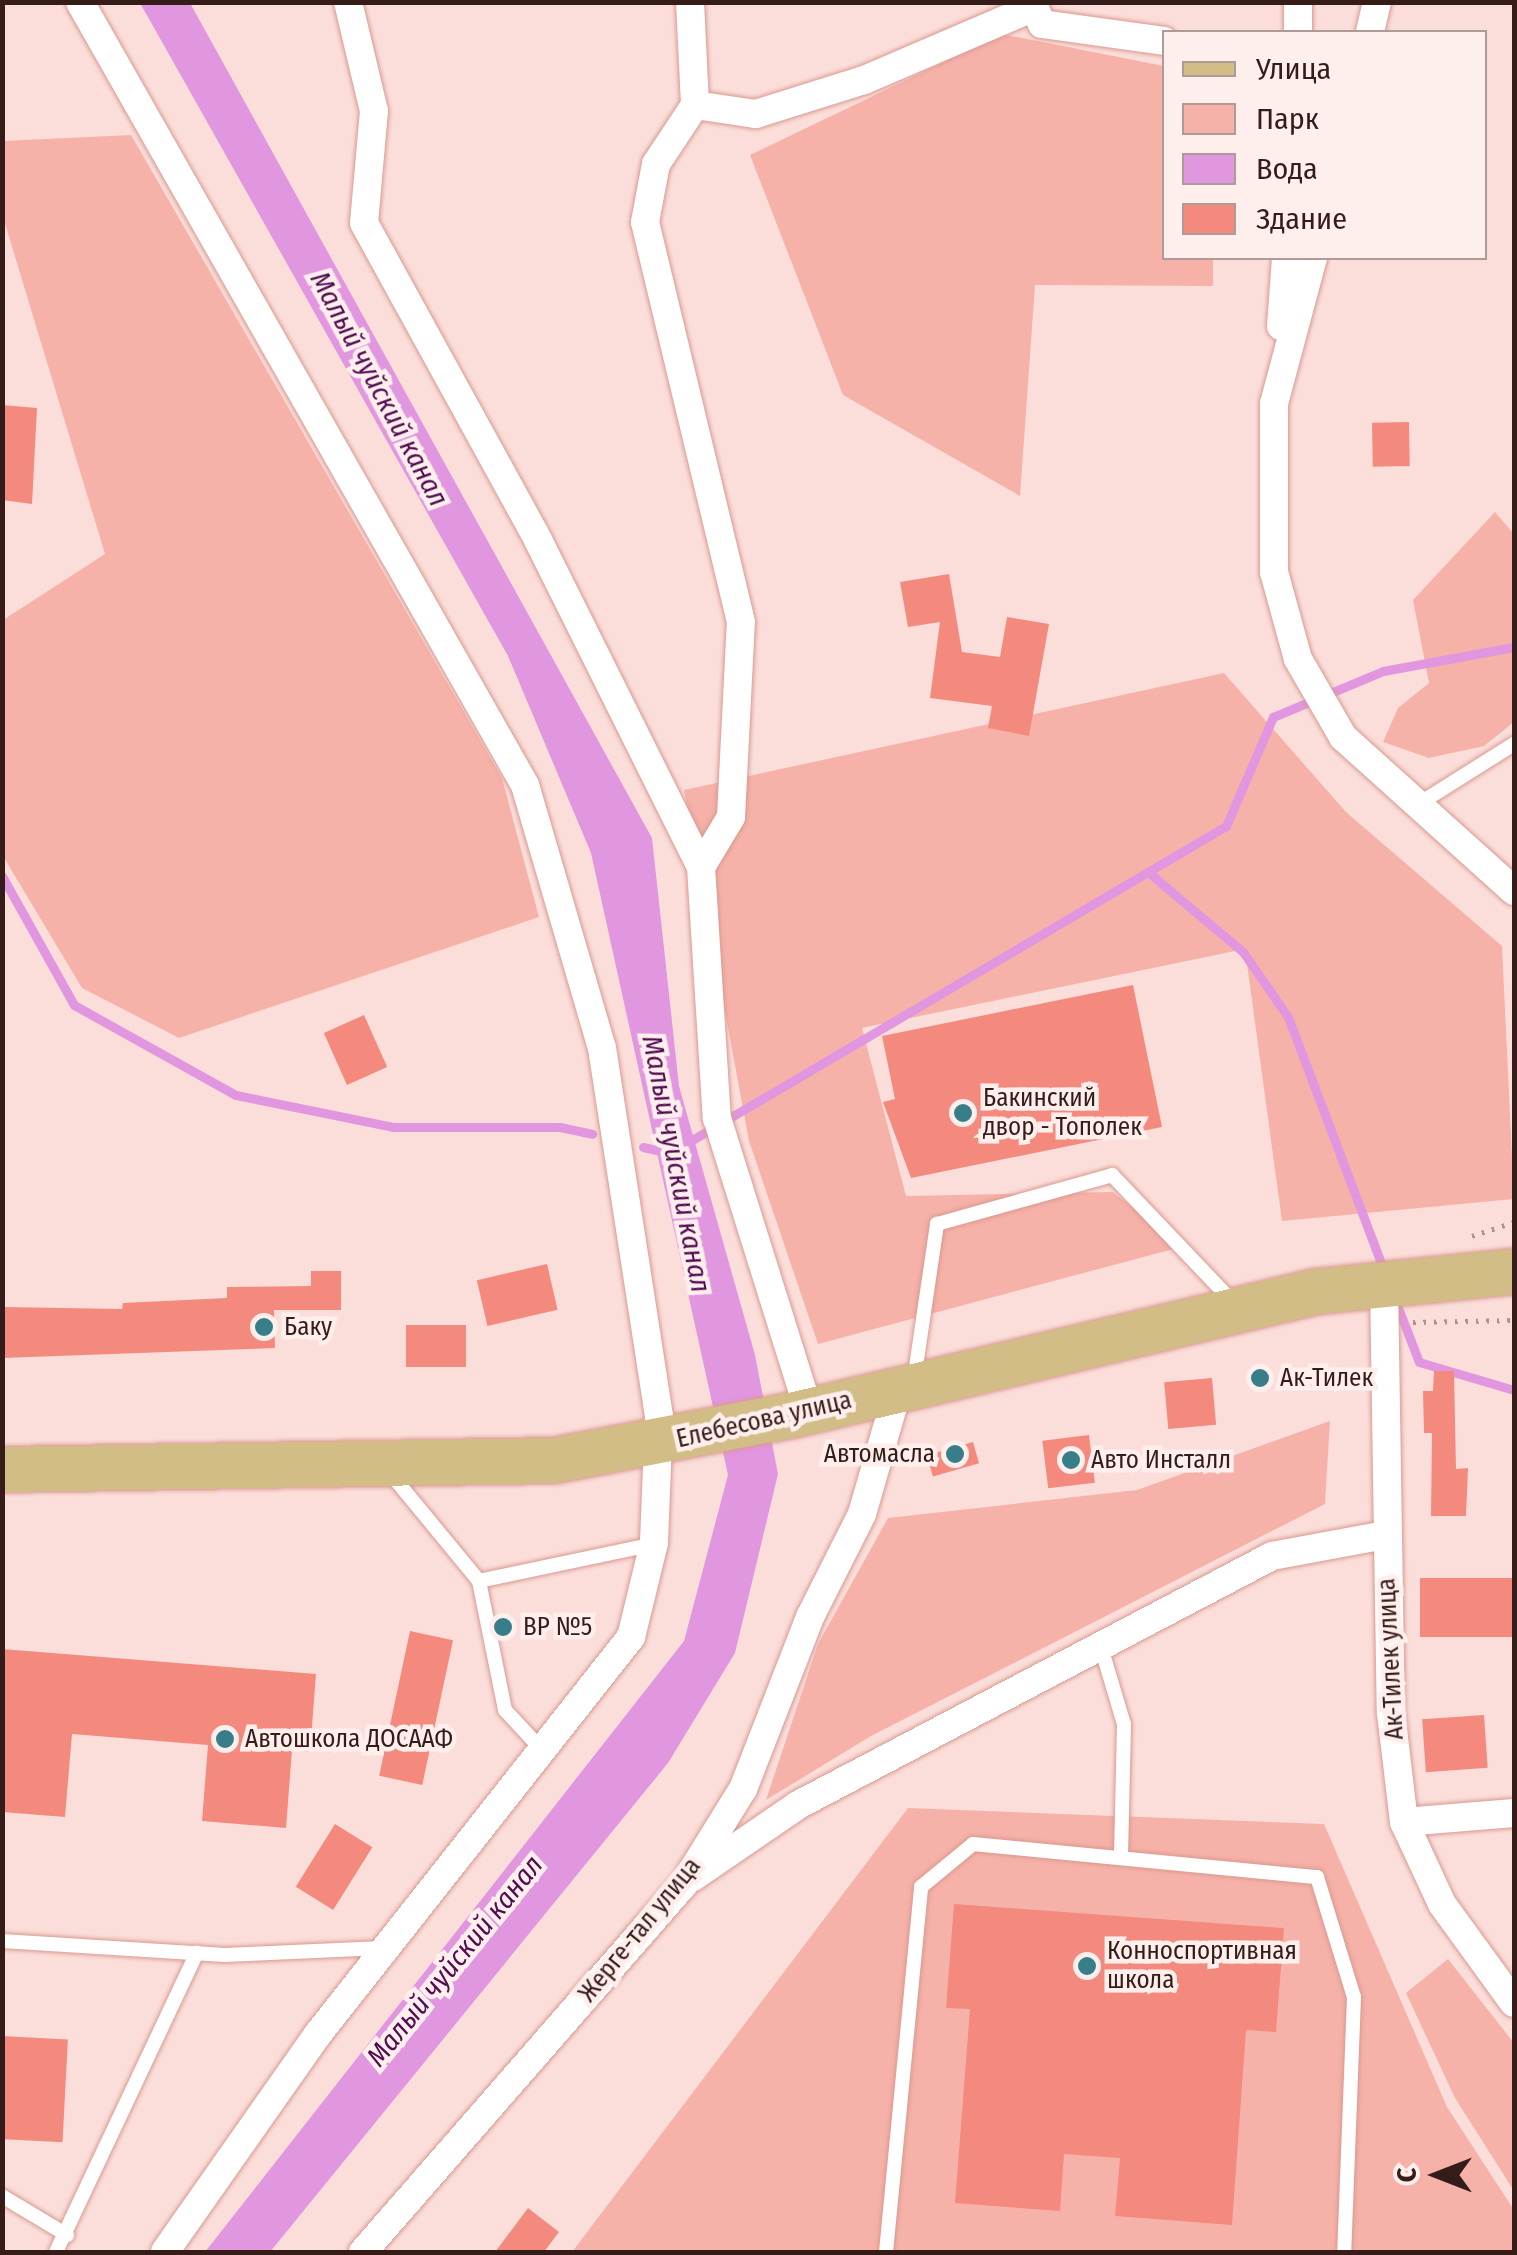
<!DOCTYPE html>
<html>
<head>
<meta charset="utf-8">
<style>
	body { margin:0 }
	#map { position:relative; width:1517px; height:2255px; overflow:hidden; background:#fbdeda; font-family:"Fira Sans Condensed",sans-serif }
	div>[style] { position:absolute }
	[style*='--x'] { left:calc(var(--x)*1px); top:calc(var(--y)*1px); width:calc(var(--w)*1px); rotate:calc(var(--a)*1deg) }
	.green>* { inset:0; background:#f6b2a9 }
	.water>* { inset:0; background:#e196e0 }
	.stream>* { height:9px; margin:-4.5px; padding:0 4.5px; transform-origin:4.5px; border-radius:4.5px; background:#e196e0 }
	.building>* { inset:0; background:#f48a7e; transform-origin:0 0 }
	.path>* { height:5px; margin-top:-2.5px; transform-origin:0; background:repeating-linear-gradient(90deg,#ad918e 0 2.5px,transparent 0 10.5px) }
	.roads { filter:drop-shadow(0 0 2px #da9990) drop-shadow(0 0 2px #da9990) }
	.lane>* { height:14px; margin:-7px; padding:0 7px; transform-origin:7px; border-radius:7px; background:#fff }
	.street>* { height:28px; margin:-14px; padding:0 14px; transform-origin:14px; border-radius:14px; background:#fff }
	.primary>* { height:45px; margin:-22.5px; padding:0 22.5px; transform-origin:22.5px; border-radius:22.5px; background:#d3bd86 }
	.dots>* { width:28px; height:28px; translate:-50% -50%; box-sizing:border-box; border:5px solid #feefed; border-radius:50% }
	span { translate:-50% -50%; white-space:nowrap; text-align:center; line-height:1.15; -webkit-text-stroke:9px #feefed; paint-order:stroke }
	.poi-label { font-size:25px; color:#351c19 }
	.left { translate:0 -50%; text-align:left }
	.right { translate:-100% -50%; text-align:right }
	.street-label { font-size:25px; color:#351c19 }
	.water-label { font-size:28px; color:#510c52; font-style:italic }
	.frame { position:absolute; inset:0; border:5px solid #351c19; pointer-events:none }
	.legend { position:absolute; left:1162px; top:30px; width:325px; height:230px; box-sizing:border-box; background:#feefed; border:2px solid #ae9b98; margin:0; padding:12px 18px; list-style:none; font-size:30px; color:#351c19 }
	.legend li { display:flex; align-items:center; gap:20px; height:50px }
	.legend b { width:50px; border:2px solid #ae9b98 }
	.north { position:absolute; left:1387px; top:2125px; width:100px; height:100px; -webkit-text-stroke:8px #feefed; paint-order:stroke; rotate:270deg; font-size:28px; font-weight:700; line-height:40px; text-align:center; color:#351c19 }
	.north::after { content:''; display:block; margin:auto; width:35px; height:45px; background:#351c19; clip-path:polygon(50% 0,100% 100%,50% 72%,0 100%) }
</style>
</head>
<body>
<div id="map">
	<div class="green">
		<i style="clip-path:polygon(1002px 34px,1164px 66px,1164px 258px,1213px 258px,1213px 286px,1035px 285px,1020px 496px,843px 395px,750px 155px)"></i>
		<i style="clip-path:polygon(131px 135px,502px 778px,539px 917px,179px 1038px,82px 988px,3px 856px,3px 620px,105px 554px,3px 217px,3px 141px)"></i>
		<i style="clip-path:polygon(1495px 512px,1514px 534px,1514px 722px,1484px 746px,1429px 758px,1383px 742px,1398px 708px,1429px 683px,1413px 600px)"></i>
		<i style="clip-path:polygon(1224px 673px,1346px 812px,1502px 946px,1514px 1199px,1282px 1221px,1245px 949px,862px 1028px,906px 1196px,1113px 1192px,1181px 1247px,818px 1344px,749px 1141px,684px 790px)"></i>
		<i style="clip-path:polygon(1330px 1421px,1325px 1504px,871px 1736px,766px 1800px,818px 1644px,888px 1518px,1137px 1490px)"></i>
		<i style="clip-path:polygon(908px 1808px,1324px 1824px,1447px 2107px,1514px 2210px,1514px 2252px,572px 2252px)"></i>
		<i style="clip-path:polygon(1448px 1959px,1514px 2043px,1514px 2191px,1455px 2098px,1406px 1993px)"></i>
	</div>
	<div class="water">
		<i style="clip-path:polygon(140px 3px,190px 3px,652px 838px,679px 1086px,755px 1355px,778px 1474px,735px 1653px,668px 1763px,270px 2252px,205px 2252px,684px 1641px,728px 1475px,591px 853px,508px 656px)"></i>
	</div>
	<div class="stream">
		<i style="--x:1148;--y:872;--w:124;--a:40.1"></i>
		<i style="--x:1243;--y:952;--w:79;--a:55.3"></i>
		<i style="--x:1288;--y:1017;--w:272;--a:69.3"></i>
		<i style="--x:2;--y:876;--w:148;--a:60.8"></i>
		<i style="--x:74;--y:1005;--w:185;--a:29.1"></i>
		<i style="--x:236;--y:1095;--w:160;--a:11.5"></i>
		<i style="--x:393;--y:1127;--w:167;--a:0"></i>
		<i style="--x:560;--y:1127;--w:33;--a:12"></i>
		<i style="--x:687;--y:1143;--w:625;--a:-30.46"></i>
		<i style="--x:1226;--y:826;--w:119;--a:-66.7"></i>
		<i style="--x:1273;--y:717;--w:119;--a:-22.7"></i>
		<i style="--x:1383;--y:671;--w:133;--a:-10.4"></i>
		<i style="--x:643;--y:1147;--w:13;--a:13"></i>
		<i style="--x:1395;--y:1300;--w:66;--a:68.8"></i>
		<i style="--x:1419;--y:1362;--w:99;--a:16.4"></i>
	</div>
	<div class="building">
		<i style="clip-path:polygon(2px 405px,37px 408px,32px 504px,2px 500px)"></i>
		<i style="left:1409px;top:422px;width:44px;height:37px;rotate:89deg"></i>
		<i style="clip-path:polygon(949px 574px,962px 652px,1000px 657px,1007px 617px,1049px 624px,1029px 736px,988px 728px,992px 706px,930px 698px,940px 622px,908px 627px,900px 582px)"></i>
		<i style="clip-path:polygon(1133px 985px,1162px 1127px,911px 1178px,883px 1102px,895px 1099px,882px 1036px)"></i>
		<i style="left:364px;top:1015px;width:57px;height:44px;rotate:66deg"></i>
		<i style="left:547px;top:1264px;width:47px;height:72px;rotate:77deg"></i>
		<i style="clip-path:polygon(311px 1271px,341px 1271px,341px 1310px,274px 1310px,275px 1348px,2px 1358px,2px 1307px,122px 1309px,123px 1303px,227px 1298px,227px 1287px,311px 1286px)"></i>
		<i style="left:466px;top:1325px;width:42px;height:60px;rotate:90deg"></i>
		<i style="clip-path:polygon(1434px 1371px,1454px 1371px,1456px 1469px,1468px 1468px,1466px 1516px,1431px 1516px,1432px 1433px,1424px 1433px,1423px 1391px,1433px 1391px)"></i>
		<i style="left:1212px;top:1378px;width:47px;height:48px;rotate:85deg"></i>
		<i style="left:1089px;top:1435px;width:48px;height:47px;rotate:83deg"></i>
		<i style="left:973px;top:1442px;width:22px;height:48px;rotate:74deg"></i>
		<i style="left:1514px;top:1578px;width:59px;height:94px;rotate:90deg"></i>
		<i style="left:410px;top:1631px;width:44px;height:148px;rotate:12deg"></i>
		<i style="clip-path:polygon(2px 1649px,316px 1674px,310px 1752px,292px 1750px,286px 1828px,202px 1821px,208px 1745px,72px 1734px,65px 1817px,2px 1812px)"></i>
		<i style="left:1484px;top:1715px;width:53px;height:62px;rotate:86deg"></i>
		<i style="left:335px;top:1824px;width:44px;height:74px;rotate:32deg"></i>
		<i style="clip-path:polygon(954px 1904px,1284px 1928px,1276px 2032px,1246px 2030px,1232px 2225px,1115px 2216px,1120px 2158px,1064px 2154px,1060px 2211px,955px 2203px,970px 2009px,946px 2008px)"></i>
		<i style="left:2px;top:2036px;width:66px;height:103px;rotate:3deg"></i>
		<i style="clip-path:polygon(528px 2208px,559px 2232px,544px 2252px,495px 2252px)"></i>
	</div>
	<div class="path">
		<i style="--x:1472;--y:1236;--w:44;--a:-18.4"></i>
		<i style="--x:1413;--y:1322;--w:101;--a:-1.1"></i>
	</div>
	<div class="roads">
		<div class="lane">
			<i style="--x:1417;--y:805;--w:115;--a:-32.2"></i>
			<i style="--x:914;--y:1380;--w:158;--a:-81.6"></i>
			<i style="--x:937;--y:1224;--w:182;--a:-15.6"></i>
			<i style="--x:1112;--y:1175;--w:174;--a:46.4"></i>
			<i style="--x:390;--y:1473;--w:140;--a:50.5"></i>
			<i style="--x:479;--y:1581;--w:179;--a:-11.9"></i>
			<i style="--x:479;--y:1581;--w:132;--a:78.6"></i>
			<i style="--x:505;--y:1710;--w:54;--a:47.2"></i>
			<i style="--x:1101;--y:1647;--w:80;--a:73.4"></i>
			<i style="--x:1124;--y:1724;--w:129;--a:91.3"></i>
			<i style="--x:2;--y:1941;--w:223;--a:3.6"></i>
			<i style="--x:225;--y:1955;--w:158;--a:-2.5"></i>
			<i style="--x:2;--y:2196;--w:76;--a:31"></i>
			<i style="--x:56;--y:2252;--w:331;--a:-64.8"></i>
			<i style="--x:886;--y:2252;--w:367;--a:-84.5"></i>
			<i style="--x:921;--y:1887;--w:67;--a:-39.6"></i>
			<i style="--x:973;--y:1844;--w:346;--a:5.5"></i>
			<i style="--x:1317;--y:1877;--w:126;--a:72.9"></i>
			<i style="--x:1354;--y:1997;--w:255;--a:92.2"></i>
		</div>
		<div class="street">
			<i style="--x:80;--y:2;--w:901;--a:60.39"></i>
			<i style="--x:525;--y:785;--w:274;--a:73.7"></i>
			<i style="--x:602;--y:1048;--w:373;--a:81.2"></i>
			<i style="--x:659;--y:1417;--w:126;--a:92.3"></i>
			<i style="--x:654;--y:1543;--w:97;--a:103.7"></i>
			<i style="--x:631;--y:1637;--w:506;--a:128.25"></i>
			<i style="--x:318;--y:2034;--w:266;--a:125.1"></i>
			<i style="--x:348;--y:2;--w:112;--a:76.6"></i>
			<i style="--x:374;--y:111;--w:112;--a:95.1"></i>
			<i style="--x:364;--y:223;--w:362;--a:61.2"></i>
			<i style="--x:538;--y:540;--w:365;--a:63.5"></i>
			<i style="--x:701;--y:867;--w:252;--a:86.4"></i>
			<i style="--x:717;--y:1118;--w:307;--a:72.6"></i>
			<i style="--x:690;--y:2;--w:103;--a:87.2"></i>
			<i style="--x:1032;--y:2;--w:24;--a:66"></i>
			<i style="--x:1042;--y:24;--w:123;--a:7.9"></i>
			<i style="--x:1298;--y:2;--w:30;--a:90"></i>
			<i style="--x:1370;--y:32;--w:31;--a:-77"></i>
			<i style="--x:1313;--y:258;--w:151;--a:105"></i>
			<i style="--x:1274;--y:404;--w:168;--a:90"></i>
			<i style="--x:1274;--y:572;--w:90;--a:74.6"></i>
			<i style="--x:1298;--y:659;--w:90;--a:60"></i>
			<i style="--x:1343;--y:737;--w:230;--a:42"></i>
			<i style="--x:1281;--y:326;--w:68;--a:-85.8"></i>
			<i style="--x:701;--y:867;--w:58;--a:-59"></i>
			<i style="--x:731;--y:817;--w:195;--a:-87.1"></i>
			<i style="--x:741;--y:622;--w:411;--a:-103.5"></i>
			<i style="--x:645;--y:222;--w:59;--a:-79.3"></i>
			<i style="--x:656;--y:164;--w:71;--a:-56.5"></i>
			<i style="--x:695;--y:105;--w:62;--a:8.4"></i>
			<i style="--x:756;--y:114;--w:113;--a:-17.5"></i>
			<i style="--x:864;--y:80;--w:185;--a:-23.2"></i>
			<i style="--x:1384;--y:1282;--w:431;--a:89.1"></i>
			<i style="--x:1391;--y:1713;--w:110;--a:83.2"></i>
			<i style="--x:1404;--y:1822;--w:90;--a:65.1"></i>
			<i style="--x:1442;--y:1904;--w:122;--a:54"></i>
			<i style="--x:1404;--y:1822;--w:110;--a:-4.7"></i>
			<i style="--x:693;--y:1877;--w:127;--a:-34.4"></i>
			<i style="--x:798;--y:1805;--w:535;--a:-27.71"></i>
			<i style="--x:1272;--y:1556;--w:115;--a:-10.5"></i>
			<i style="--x:363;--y:2252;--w:488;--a:-48.9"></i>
			<i style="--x:684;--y:1884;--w:112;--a:-58.2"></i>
			<i style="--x:743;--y:1789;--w:185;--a:-68.7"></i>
			<i style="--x:810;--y:1617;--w:115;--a:-63.2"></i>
			<i style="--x:862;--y:1514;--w:130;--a:-73.9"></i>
		</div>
		<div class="primary">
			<i style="--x:2;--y:1469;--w:552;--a:-0.93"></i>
			<i style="--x:554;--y:1460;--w:245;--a:-10.8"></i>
			<i style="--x:795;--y:1414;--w:535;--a:-13.28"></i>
			<i style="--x:1316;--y:1291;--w:199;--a:-5.8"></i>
		</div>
	</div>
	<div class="dots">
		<i style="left:963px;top:1113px;background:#377e88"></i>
		<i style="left:264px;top:1327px;background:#377e88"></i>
		<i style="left:1260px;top:1378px;background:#377e88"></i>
		<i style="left:955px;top:1454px;background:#377e88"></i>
		<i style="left:1071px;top:1460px;background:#377e88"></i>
		<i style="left:503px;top:1627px;background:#377e88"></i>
		<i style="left:225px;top:1739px;background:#377e88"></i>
		<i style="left:1087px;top:1966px;background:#377e88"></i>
	</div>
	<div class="poi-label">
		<span class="left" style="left:983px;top:1113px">Бакинский<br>двор - Тополек</span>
		<span class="left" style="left:284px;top:1327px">Баку</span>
		<span class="left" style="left:1280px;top:1378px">Ак-Тилек</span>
		<span class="right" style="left:935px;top:1454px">Автомасла</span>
		<span class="left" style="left:1091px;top:1460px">Авто Инсталл</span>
		<span class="left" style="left:523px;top:1627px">BP №5</span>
		<span class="left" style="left:245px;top:1739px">Автошкола ДОСААФ</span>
		<span class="left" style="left:1107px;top:1966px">Конноспортивная<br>школа</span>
	</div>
	<div class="street-label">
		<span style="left:764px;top:1420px;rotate:-13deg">Елебесова улица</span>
		<span style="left:1391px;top:1659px;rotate:-93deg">Ак-Тилек улица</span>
		<span style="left:640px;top:1930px;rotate:-51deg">Жерге-тал улица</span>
	</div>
	<div class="water-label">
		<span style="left:379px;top:389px;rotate:62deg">Малый чуйский канал</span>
		<span style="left:676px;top:1164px;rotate:79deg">Малый чуйский канал</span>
		<span style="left:455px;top:1961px;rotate:-51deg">Малый чуйский канал</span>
	</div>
	<div class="frame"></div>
	<ul class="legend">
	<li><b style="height:12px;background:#d3bd86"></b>Улица</li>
	<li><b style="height:28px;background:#f6b2a9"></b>Парк</li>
	<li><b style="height:28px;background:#e196e0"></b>Вода</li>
	<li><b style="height:28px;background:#f48a7e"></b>Здание</li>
	</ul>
	<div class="north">С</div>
</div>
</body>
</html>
